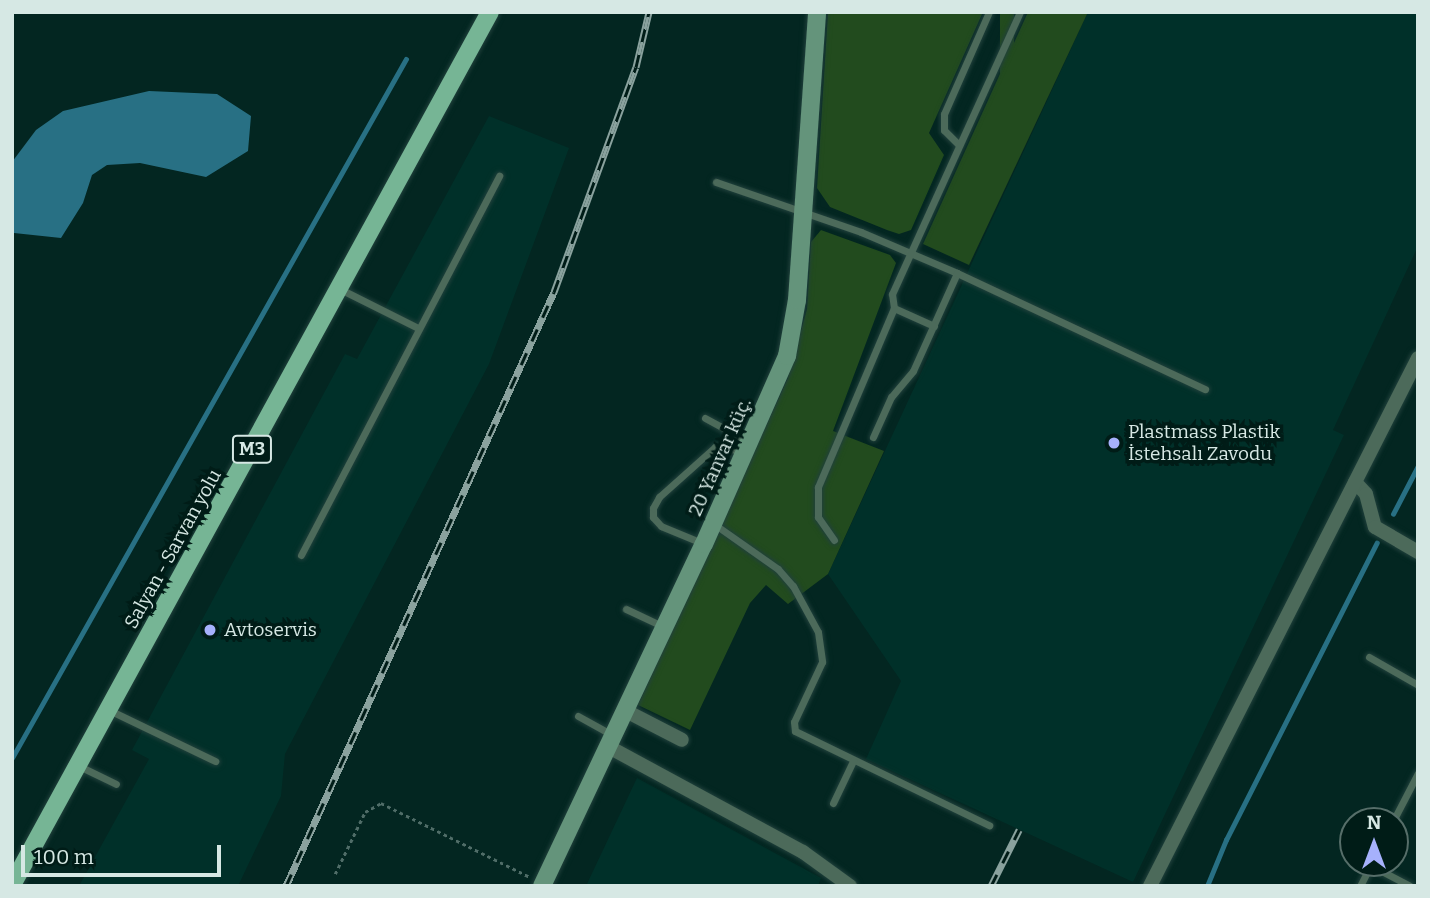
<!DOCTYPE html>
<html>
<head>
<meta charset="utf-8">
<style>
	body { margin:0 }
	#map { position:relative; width:1430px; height:898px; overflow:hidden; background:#032621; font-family:Bitter,serif }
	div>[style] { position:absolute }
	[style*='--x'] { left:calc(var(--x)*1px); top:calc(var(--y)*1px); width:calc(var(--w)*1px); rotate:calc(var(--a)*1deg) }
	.built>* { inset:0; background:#003029 }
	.green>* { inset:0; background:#224b1e; transform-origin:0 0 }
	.water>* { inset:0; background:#287084 }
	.stream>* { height:4.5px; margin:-2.25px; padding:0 2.25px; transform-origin:2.25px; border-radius:2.25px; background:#287084 }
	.path>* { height:2.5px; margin-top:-1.25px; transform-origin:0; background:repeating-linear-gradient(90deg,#506d68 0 3.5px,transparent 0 7px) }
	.roads { filter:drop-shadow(0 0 2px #21413c) drop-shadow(0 0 2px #21413c) }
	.lane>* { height:7px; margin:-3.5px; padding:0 3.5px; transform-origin:3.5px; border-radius:3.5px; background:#4c6a5a }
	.street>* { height:14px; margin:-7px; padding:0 7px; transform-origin:7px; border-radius:7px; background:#4c6a5a }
	.secondary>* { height:18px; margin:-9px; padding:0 9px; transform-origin:9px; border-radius:9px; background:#64947b }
	.primary>* { height:18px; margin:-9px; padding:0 9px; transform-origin:9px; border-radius:9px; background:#76b595 }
	.rail>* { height:7px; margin-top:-3.5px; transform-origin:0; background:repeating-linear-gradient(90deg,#001c17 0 13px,#8aa29e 0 26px); box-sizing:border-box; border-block:2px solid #8aa29e }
	.dots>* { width:19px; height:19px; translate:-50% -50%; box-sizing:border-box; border:4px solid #001c17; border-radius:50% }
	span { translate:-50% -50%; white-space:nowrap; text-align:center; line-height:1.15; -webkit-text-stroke:7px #001c17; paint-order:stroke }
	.shield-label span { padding:2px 5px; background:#001c17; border:2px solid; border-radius:5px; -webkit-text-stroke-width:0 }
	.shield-label { font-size:18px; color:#d6e8e4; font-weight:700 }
	.poi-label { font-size:19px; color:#d6e8e4 }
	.left { translate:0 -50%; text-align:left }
	.street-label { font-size:19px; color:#d6e8e4 }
	.frame { position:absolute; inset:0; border:14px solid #d6e8e4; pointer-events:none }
	.north { position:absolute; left:1339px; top:807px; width:70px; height:70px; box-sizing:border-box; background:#001c17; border:2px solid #566e69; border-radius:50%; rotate:0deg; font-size:19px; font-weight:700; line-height:28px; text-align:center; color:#d6e8e4 }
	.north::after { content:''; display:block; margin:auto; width:24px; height:32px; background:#a6b1fc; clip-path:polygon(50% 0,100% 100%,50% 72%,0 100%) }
	.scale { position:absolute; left:21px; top:845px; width:200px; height:32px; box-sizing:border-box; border:4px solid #d6e8e4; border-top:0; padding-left:9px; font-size:21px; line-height:24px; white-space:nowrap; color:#d6e8e4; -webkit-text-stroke:5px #001c17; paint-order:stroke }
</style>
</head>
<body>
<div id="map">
	<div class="built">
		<i style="clip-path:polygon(1088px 12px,1418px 12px,1418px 246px,1333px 430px,1344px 435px,1133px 882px,866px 759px,901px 681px,828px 574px)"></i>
		<i style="clip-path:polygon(489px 116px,569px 148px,489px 364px,285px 754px,281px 796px,238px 886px,79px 886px,149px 759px,132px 750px,345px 354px,357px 359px)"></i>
		<i style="clip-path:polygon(637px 778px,821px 878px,818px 886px,586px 886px)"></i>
	</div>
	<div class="green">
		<i style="clip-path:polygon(828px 12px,983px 12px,929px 133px,944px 155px,911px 230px,899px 234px,887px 230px,830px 207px,817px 188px)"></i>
		<i style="left:1000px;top:12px;width:14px;height:118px"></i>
		<i style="clip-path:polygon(1028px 12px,1088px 12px,969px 265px,923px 244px)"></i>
		<i style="clip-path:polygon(821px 230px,890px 255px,896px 263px,833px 431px,884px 451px,828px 574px,788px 604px,766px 585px,750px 603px,690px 730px,638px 705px,788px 378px,807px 309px,811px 242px)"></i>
	</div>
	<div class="water">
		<i style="clip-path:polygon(149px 91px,217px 94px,251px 116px,248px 151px,206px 177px,140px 163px,107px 165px,92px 175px,83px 203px,61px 238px,14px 233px,12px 162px,36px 130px,63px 111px)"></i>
	</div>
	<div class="stream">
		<i style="--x:1393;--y:514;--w:54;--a:-62.5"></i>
		<i style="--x:12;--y:758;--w:802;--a:-60.59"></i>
		<i style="--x:1207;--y:886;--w:50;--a:-67.6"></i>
		<i style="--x:1226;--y:840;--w:333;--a:-63.1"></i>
	</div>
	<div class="path">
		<i style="--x:335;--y:874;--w:69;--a:-64.2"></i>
		<i style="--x:365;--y:812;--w:18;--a:-29"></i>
		<i style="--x:381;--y:803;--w:166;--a:26.4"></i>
	</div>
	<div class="roads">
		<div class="lane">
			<i style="--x:959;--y:145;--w:21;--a:-135"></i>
			<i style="--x:944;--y:130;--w:16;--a:-90"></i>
			<i style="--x:944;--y:114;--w:111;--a:-66.2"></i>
			<i style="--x:716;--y:182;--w:153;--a:19"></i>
			<i style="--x:861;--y:232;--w:104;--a:23.1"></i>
			<i style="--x:957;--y:273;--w:107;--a:114.2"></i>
			<i style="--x:913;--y:371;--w:34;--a:130"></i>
			<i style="--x:891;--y:397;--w:44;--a:114.2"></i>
			<i style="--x:957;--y:273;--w:274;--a:25.1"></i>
			<i style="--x:340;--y:289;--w:87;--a:26.6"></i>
			<i style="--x:934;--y:326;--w:44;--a:-155.8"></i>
			<i style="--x:894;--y:308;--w:14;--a:-98"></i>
			<i style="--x:892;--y:294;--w:310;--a:-65.6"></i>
			<i style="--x:705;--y:418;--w:50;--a:28.6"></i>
			<i style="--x:714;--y:524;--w:78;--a:35.1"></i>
			<i style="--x:778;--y:569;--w:23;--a:49"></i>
			<i style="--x:793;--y:586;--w:52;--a:61.5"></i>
			<i style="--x:818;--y:632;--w:30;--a:82"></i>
			<i style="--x:822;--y:662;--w:66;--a:115"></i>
			<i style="--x:794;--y:722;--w:9;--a:84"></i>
			<i style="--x:795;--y:731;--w:216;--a:25.9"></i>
			<i style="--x:834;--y:540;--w:28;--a:-125"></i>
			<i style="--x:818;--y:517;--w:30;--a:-90"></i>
			<i style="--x:818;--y:487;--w:194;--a:-67"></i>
			<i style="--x:702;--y:543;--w:44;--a:-157.5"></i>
			<i style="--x:661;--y:526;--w:12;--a:-132"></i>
			<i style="--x:653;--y:517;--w:9;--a:-90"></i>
			<i style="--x:653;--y:508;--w:13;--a:-61"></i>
			<i style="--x:659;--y:497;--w:75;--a:-41.8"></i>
			<i style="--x:715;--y:447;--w:30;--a:8"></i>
			<i style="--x:301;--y:555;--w:428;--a:-62.4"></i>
			<i style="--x:626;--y:609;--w:42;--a:25.3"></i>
			<i style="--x:1369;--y:657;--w:56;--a:29.7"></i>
			<i style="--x:109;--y:710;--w:118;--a:25.7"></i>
			<i style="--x:578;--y:716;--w:39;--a:29"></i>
			<i style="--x:79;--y:766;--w:41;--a:25.9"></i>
			<i style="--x:833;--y:803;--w:47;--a:-64.5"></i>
			<i style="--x:1393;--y:821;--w:54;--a:-62.5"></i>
			<i style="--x:1370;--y:865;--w:45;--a:27.7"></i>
			<i style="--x:1360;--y:886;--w:25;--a:-63"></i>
		</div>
		<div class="street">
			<i style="--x:1355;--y:482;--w:16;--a:47"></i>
			<i style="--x:1366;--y:494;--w:34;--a:75"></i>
			<i style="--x:1375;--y:527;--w:50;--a:30.2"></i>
			<i style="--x:624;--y:710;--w:65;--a:27.3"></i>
			<i style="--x:607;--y:746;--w:223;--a:28.4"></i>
			<i style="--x:803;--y:852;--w:58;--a:35.9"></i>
			<i style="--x:1150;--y:886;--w:592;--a:-63.09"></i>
		</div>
		<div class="secondary">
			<i style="--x:542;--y:886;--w:378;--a:-64.7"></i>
			<i style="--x:704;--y:544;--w:206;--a:-66.2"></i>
			<i style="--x:787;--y:356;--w:57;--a:-79.9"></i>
			<i style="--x:797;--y:300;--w:289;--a:-86"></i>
		</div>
		<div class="primary">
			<i style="--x:12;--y:885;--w:995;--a:-61.3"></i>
		</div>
	</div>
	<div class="rail">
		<i style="--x:286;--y:886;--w:652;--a:-65.72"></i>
		<i style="--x:554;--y:292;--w:239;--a:-70"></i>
		<i style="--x:636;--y:67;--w:57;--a:-76.7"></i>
		<i style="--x:991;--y:886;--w:63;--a:-63.4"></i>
	</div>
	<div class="dots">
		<i style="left:1114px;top:443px;background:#a6b1fc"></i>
		<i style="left:210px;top:630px;background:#a6b1fc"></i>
	</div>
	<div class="shield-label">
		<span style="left:252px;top:449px">M3</span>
	</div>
	<div class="poi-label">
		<span class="left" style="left:1128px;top:443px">Plastmass Plastik<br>İstehsalı Zavodu</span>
		<span class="left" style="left:224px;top:630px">Avtoservis</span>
	</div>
	<div class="street-label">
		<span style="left:720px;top:457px;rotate:-66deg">20 Yanvar küç.</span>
		<span style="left:173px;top:549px;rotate:-61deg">Salyan - Sarvan yolu</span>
	</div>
	<div class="frame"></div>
	<div class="north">N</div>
	<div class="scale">100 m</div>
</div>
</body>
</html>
